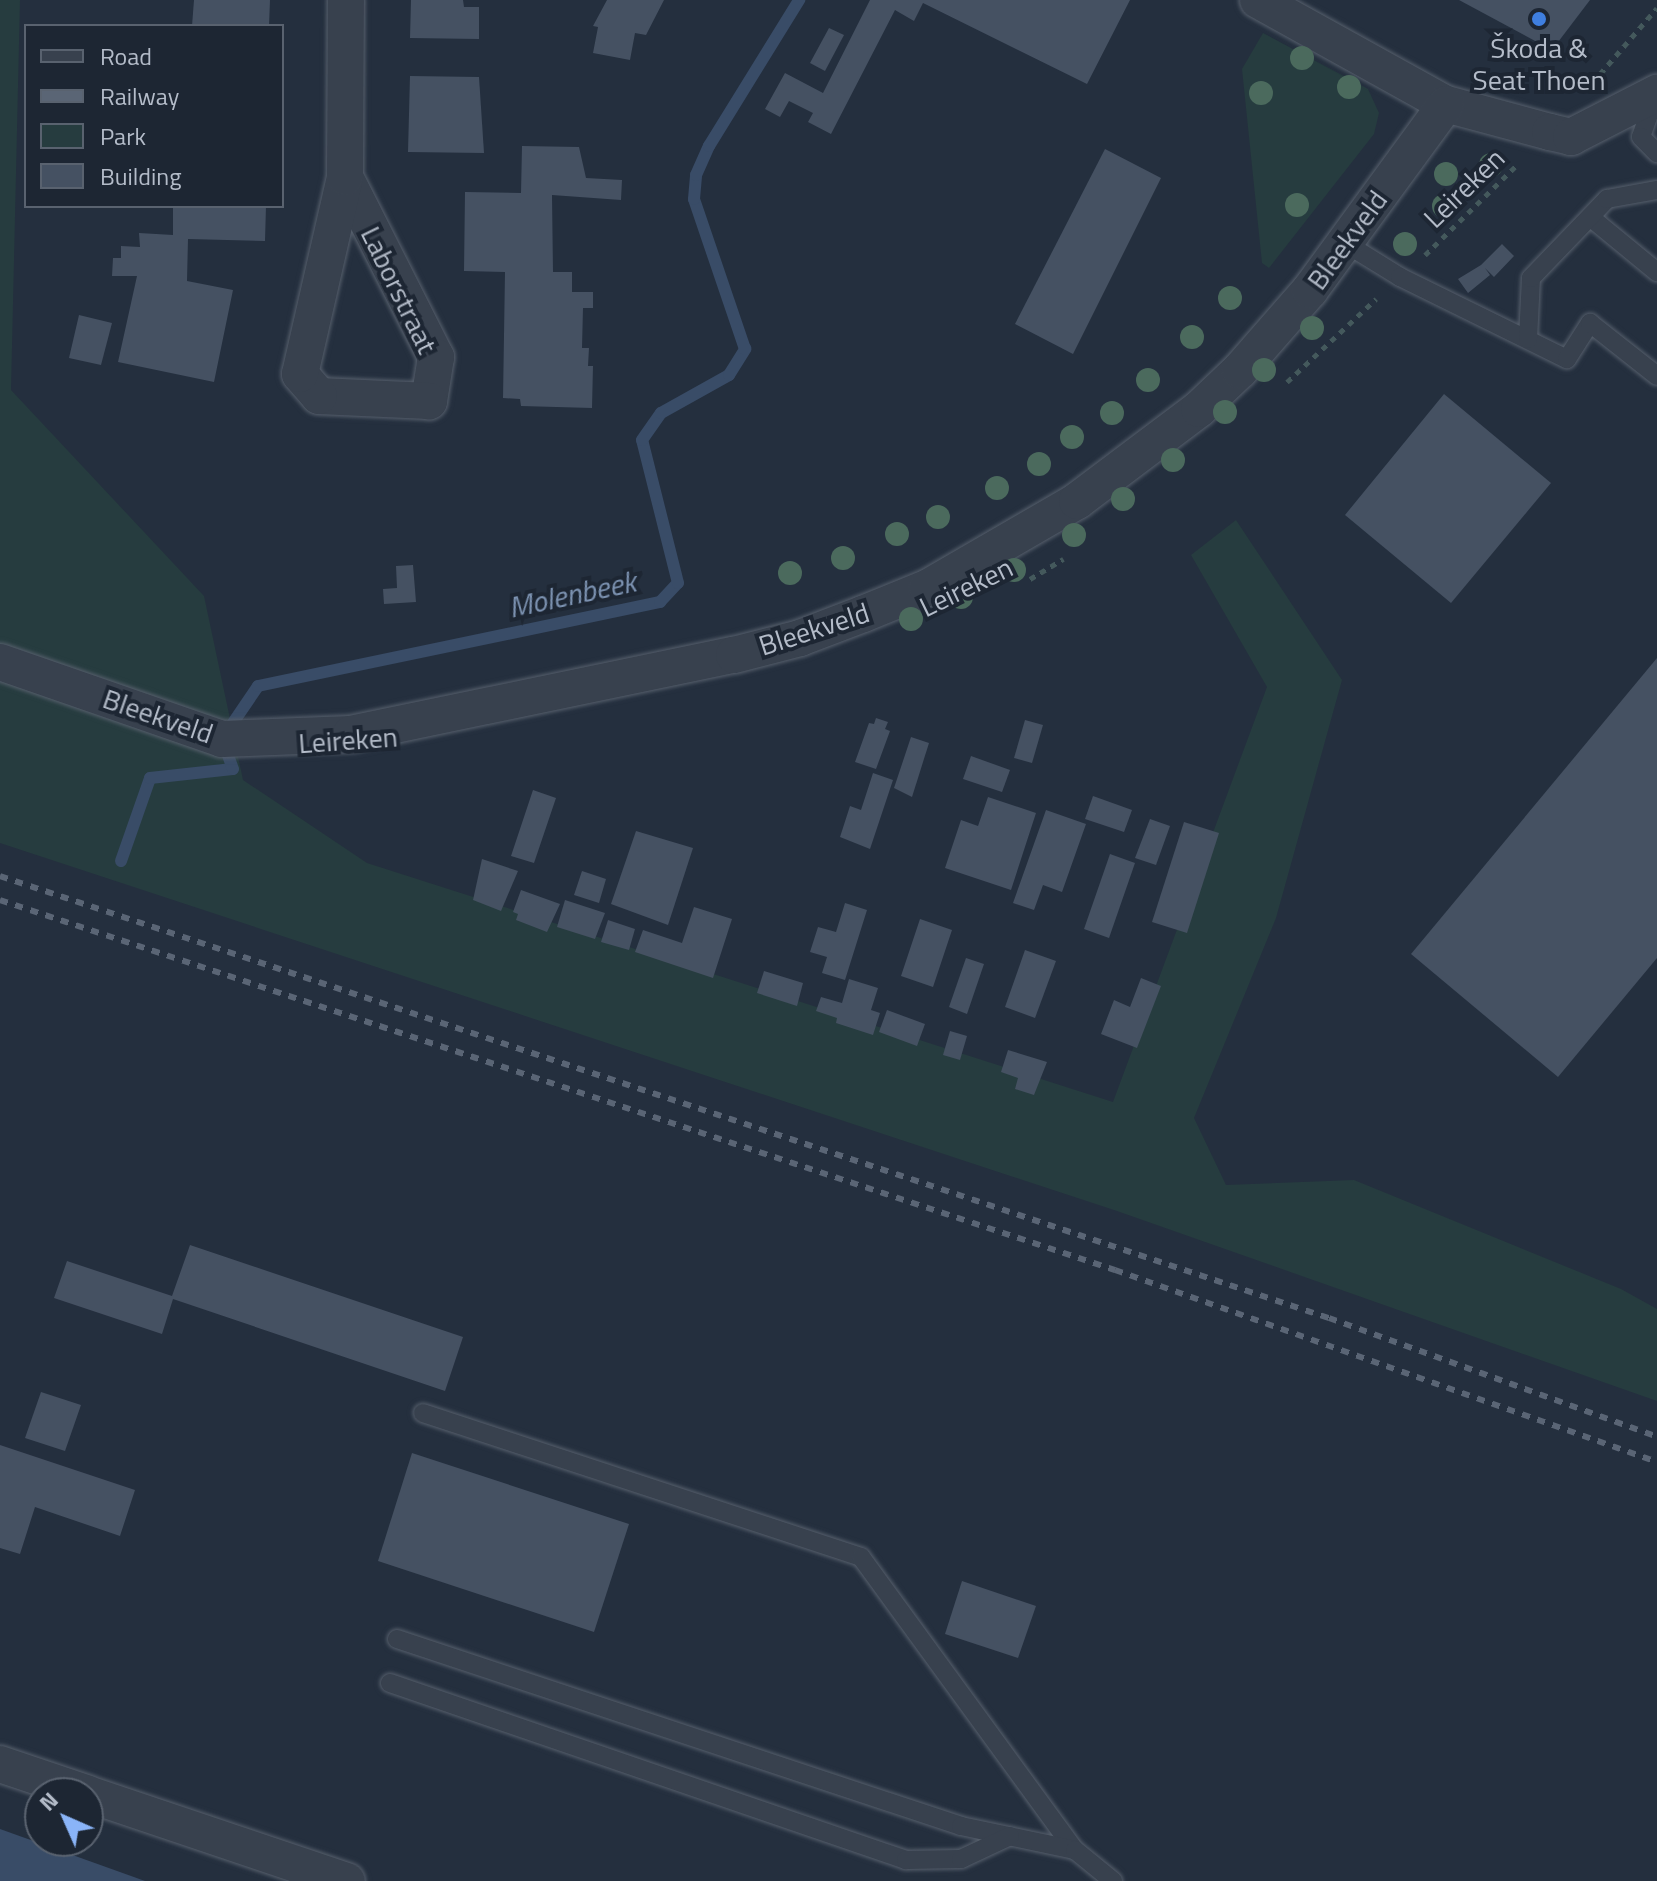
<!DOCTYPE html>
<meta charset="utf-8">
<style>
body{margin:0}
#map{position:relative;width:1657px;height:1881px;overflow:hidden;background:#242f3e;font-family:"Titillium Web",sans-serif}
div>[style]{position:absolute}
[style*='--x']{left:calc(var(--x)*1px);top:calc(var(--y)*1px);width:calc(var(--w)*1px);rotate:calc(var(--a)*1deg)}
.green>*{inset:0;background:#263c3f}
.water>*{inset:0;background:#394c67}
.stream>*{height:12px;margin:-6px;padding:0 6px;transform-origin:6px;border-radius:6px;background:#394c67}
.building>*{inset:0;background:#455162}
.path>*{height:5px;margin-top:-2.5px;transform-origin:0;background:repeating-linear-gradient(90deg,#44595c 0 6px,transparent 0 12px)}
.roads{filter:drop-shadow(0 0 2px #565f6c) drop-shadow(0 0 2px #565f6c)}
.service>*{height:18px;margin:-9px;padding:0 9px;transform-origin:9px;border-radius:9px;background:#38414e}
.minor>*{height:36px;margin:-18px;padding:0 18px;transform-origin:18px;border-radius:18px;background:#38414e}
.rail>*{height:6px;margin-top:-3px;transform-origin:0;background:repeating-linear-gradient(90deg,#5a6575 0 8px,transparent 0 16px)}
.trees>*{width:24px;height:24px;margin:-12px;border-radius:50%;background:#4b6a5d}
.dots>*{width:22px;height:22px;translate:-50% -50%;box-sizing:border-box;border:4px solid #1d2633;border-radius:50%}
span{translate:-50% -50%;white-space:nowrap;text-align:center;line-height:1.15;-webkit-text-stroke:8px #1d2633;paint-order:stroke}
.poi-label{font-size:28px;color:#b4bcc9}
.street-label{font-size:28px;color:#b4bcc9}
.water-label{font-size:30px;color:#7c92b1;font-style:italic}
.legend{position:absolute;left:24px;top:24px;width:260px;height:184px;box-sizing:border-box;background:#1d2633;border:2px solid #59626f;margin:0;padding:10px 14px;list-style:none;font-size:24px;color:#b4bcc9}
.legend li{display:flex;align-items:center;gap:16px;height:40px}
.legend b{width:40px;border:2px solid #59626f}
.north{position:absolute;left:24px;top:1777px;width:80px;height:80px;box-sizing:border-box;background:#1d2633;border:2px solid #59626f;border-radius:50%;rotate:315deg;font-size:22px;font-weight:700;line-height:32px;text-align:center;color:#b4bcc9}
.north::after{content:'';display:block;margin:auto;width:28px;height:36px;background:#8ab4f8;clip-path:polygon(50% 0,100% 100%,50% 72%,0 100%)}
</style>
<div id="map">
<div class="green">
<div style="clip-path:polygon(0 0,20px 0,11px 390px,204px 596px,243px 780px,367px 863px,1113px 1102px,1267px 687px,1191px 555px,1236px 520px,1342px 680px,1276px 918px,1194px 1118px,1226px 1185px,1354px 1180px,1621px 1289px,1657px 1309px,1657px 1401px,1117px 1211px,0 843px)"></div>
<div style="clip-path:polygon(1263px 33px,1368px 89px,1379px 113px,1374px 134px,1269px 268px,1262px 263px,1242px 69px)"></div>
</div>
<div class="water">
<div style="clip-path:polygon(0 1829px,145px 1881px,0 1881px)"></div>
</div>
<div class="stream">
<div style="--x:121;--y:861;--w:88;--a:-70.7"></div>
<div style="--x:150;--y:778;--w:83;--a:-6.2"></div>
<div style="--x:233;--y:769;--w:32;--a:-110"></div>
<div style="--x:222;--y:739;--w:64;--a:-55.8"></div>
<div style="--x:258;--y:686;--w:411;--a:-11.8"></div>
<div style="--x:660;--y:602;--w:26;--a:-47"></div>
<div style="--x:678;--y:583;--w:147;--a:-104.1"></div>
<div style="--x:642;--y:440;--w:33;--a:-55"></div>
<div style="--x:661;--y:413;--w:78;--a:-29.2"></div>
<div style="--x:729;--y:375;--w:31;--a:-58"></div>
<div style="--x:745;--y:349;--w:158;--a:-108.8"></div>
<div style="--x:694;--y:199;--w:24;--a:-85"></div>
<div style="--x:696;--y:175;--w:32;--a:-66"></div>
<div style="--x:709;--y:146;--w:172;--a:-58.3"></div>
</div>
<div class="building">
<div style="clip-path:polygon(194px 0,270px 0,269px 26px,192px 26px)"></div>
<div style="clip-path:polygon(411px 0,463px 0,464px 7px,479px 7px,479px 39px,410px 38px)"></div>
<div style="clip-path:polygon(607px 0,664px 0,646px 35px,635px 33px,630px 60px,593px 53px,598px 27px,593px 26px)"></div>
<div style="clip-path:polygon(870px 0,1130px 0,1087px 84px,923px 3px,914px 21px,895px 10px,831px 134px,808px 122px,813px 113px,789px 101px,780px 117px,765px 109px,785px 73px,823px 93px)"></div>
<div style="clip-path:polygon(1459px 0,1590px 0,1552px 50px)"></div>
<div style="clip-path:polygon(829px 28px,844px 35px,825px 71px,810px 63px)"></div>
<div style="clip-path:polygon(410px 76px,479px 77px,484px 153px,408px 152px)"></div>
<div style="clip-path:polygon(522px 146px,579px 147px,586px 178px,622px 180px,621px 200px,552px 195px,553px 272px,572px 272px,572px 292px,593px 292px,593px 308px,583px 308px,582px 348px,589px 348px,588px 366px,593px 366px,592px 408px,521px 406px,520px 399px,503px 398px,505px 272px,464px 271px,465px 192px,521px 193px)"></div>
<div style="clip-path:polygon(1105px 149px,1161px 178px,1073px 354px,1015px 324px)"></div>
<div style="clip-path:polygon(173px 206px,266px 206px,265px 241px,188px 239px,187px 281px,233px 290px,214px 382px,118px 362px,137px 276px,112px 276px,113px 258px,121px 258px,121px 246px,140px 247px,139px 233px,173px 235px)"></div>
<div style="clip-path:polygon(1502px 244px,1514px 256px,1494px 277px,1485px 268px,1490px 275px,1468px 293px,1458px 279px,1481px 265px)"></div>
<div style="clip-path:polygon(79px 315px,112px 323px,101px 365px,69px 358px)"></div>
<div style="clip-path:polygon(1444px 394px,1551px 483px,1451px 603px,1345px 515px)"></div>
<div style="clip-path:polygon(413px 565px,416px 602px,384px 604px,383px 589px,397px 588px,396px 566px)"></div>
<div style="clip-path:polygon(1657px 658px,1657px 958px,1558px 1077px,1411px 954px)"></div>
<div style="clip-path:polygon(876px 718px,888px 722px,885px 729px,890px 731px,876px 769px,855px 762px,869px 723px,874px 724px)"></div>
<div style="clip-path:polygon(1025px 720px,1043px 725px,1032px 763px,1014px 758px)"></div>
<div style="clip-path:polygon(911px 737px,929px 743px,912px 797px,894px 788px)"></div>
<div style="clip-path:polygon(971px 756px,1010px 770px,1002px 792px,963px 779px)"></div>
<div style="clip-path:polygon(873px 773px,893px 780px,870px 849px,840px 837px,850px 806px,861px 810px)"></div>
<div style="clip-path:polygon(533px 790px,556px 798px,534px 863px,511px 856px)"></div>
<div style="clip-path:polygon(1093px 796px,1132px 810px,1124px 832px,1085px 819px)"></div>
<div style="clip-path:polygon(988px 797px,1036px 813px,1011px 890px,945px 868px,961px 820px,978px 826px)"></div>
<div style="clip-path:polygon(1046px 810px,1086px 824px,1062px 892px,1043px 885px,1034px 910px,1013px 903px)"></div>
<div style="clip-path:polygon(1150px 819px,1170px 826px,1156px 865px,1135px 858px)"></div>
<div style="clip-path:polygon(1184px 822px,1219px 833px,1187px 933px,1152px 922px)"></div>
<div style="clip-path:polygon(636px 831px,693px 848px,668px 925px,611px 904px)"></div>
<div style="clip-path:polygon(1110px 854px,1135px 863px,1109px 938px,1084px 929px)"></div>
<div style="clip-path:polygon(482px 859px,518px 871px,501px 911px,473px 900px)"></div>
<div style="clip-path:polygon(582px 871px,606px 879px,599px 903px,574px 895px)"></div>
<div style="clip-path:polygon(521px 890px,560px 904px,547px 932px,516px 920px,518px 914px,513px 912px)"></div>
<div style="clip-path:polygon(565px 900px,605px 913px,595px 939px,557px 927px)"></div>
<div style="clip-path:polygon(845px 903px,867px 910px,845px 980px,822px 973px,827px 957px,810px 952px,818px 927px,836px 932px)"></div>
<div style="clip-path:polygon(694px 907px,732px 919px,713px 978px,635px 952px,643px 930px,682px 943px)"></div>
<div style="clip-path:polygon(920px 919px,952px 930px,933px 987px,901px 976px)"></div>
<div style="clip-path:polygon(608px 920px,635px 929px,629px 950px,601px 942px)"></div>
<div style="clip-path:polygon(1025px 950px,1056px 961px,1035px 1018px,1005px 1007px)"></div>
<div style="clip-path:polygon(966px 958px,984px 964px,967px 1014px,949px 1007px)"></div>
<div style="clip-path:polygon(764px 971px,803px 983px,797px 1006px,757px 993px)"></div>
<div style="clip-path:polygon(1141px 978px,1161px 986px,1137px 1048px,1101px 1034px,1114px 1000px,1130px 1007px)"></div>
<div style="clip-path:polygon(849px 979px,878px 988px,871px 1010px,880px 1013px,873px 1035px,836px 1023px,837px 1018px,816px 1011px,821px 997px,842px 1003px)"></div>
<div style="clip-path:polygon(887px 1010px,925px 1024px,917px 1046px,879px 1032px)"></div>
<div style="clip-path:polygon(950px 1031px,967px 1036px,960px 1060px,943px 1055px)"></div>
<div style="clip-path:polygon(1008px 1050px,1047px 1062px,1034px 1095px,1015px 1089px,1018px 1078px,1001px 1072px)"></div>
<div style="clip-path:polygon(190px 1245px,463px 1337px,445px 1391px,173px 1299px,162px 1334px,54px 1298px,67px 1261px,172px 1296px)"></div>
<div style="clip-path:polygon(41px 1392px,81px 1405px,65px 1451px,25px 1438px)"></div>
<div style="clip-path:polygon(0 1445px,135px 1490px,120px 1536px,35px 1507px,20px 1554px,0 1548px)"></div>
<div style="clip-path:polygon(412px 1453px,629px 1524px,594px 1632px,378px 1561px)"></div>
<div style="clip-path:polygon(962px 1581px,1036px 1606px,1018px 1658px,945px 1634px)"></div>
</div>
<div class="path">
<div style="--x:1600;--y:74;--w:87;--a:-49.2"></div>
<div style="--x:1425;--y:255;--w:130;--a:-44.4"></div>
<div style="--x:1287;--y:382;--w:122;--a:-43"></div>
<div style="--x:1030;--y:579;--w:39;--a:-31"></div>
</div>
<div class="roads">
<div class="service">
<div style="--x:1655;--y:97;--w:42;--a:109.3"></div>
<div style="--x:1641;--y:137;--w:23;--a:45"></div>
<div style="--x:1590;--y:217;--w:87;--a:39.4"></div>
<div style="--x:1345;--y:243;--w:65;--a:31.7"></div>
<div style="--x:1400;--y:277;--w:186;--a:26.2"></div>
<div style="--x:1567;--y:359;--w:43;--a:-57.4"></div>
<div style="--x:1590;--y:323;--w:85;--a:38.3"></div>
<div style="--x:1528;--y:339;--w:61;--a:-87.2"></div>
<div style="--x:1531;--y:278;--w:110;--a:-46.1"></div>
<div style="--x:1607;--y:199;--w:51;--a:-10.2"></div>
<div style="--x:423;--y:1413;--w:461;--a:18.2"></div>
<div style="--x:861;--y:1557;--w:363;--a:53.9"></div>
<div style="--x:397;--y:1639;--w:594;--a:18.34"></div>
<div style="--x:961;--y:1826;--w:116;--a:11.9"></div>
<div style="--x:1075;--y:1850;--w:49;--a:39.2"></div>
<div style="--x:390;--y:1683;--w:546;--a:18.93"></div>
<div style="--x:906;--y:1860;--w:55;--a:-1"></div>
<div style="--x:961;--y:1859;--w:54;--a:-25.1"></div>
</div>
<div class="minor">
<div style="--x:1258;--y:0;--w:215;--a:29"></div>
<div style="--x:1446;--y:104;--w:108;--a:15.1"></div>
<div style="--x:1550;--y:132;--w:22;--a:13"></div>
<div style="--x:1571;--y:137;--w:97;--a:-27.1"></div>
<div style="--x:345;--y:177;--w:202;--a:63.2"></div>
<div style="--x:436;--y:357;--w:45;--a:99"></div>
<div style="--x:429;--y:401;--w:110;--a:-177.4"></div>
<div style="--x:319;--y:396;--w:29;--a:-131"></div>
<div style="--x:300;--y:374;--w:202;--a:-77.1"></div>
<div style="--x:345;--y:177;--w:177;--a:-89.7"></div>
<div style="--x:0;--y:662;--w:235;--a:19.1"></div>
<div style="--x:222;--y:739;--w:129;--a:-2.2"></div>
<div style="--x:351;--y:734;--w:391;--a:-11.7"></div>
<div style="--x:734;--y:655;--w:68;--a:-14.4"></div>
<div style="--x:800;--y:638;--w:67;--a:-20.9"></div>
<div style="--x:863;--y:614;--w:69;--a:-22.1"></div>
<div style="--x:927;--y:588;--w:173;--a:-30.1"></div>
<div style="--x:1077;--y:501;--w:153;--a:-37"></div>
<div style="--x:1199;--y:409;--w:57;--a:-43.6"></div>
<div style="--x:1240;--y:370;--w:106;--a:-48.8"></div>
<div style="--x:1310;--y:290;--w:230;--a:-53.8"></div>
<div style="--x:0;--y:1764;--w:91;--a:18.6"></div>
<div style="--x:88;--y:1794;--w:273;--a:18.6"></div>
</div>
</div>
<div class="rail">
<div style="--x:0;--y:876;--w:1401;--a:18.4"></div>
<div style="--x:1329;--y:1318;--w:349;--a:19.9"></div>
<div style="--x:0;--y:900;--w:1175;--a:18.36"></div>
<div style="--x:1115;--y:1270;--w:575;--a:19.51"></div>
</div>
<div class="trees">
<div style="left:1302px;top:58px"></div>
<div style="left:1349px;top:87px"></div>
<div style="left:1261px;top:93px"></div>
<div style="left:1491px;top:165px"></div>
<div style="left:1446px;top:174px"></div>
<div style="left:1297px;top:205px"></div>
<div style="left:1444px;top:206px"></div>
<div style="left:1405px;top:244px"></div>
<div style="left:1230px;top:298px"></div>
<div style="left:1312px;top:328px"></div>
<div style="left:1192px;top:337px"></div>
<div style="left:1264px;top:370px"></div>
<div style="left:1148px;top:380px"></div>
<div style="left:1225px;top:412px"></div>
<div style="left:1112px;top:413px"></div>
<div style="left:1072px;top:437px"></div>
<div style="left:1173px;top:460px"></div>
<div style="left:1039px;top:464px"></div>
<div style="left:997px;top:488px"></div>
<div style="left:1123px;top:499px"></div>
<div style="left:938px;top:517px"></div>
<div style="left:897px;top:534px"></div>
<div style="left:1074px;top:535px"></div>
<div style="left:843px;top:558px"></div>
<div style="left:1014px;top:570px"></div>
<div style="left:790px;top:573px"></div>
<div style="left:961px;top:597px"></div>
<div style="left:911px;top:619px"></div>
</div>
<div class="dots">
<div style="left:1539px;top:19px;background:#3f7fe0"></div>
</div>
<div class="poi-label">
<span style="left:1539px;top:64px">Škoda &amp;<br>Seat Thoen</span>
</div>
<div class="street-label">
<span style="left:1464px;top:188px;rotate:-44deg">Leireken</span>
<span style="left:1347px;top:240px;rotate:-54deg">Bleekveld</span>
<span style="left:399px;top:290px;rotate:64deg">Laborstraat</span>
<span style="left:966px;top:587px;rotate:-26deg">Leireken</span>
<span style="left:814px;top:629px;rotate:-18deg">Bleekveld</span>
<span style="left:158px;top:716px;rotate:19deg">Bleekveld</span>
<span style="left:348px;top:740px;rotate:-4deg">Leireken</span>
</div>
<div class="water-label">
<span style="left:572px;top:594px;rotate:-12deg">Molenbeek</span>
</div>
<ul class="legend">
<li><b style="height:10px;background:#38414e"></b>Road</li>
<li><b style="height:10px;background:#5a6575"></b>Railway</li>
<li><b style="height:22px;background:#263c3f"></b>Park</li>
<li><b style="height:22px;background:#455162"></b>Building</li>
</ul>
<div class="north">N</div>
</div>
